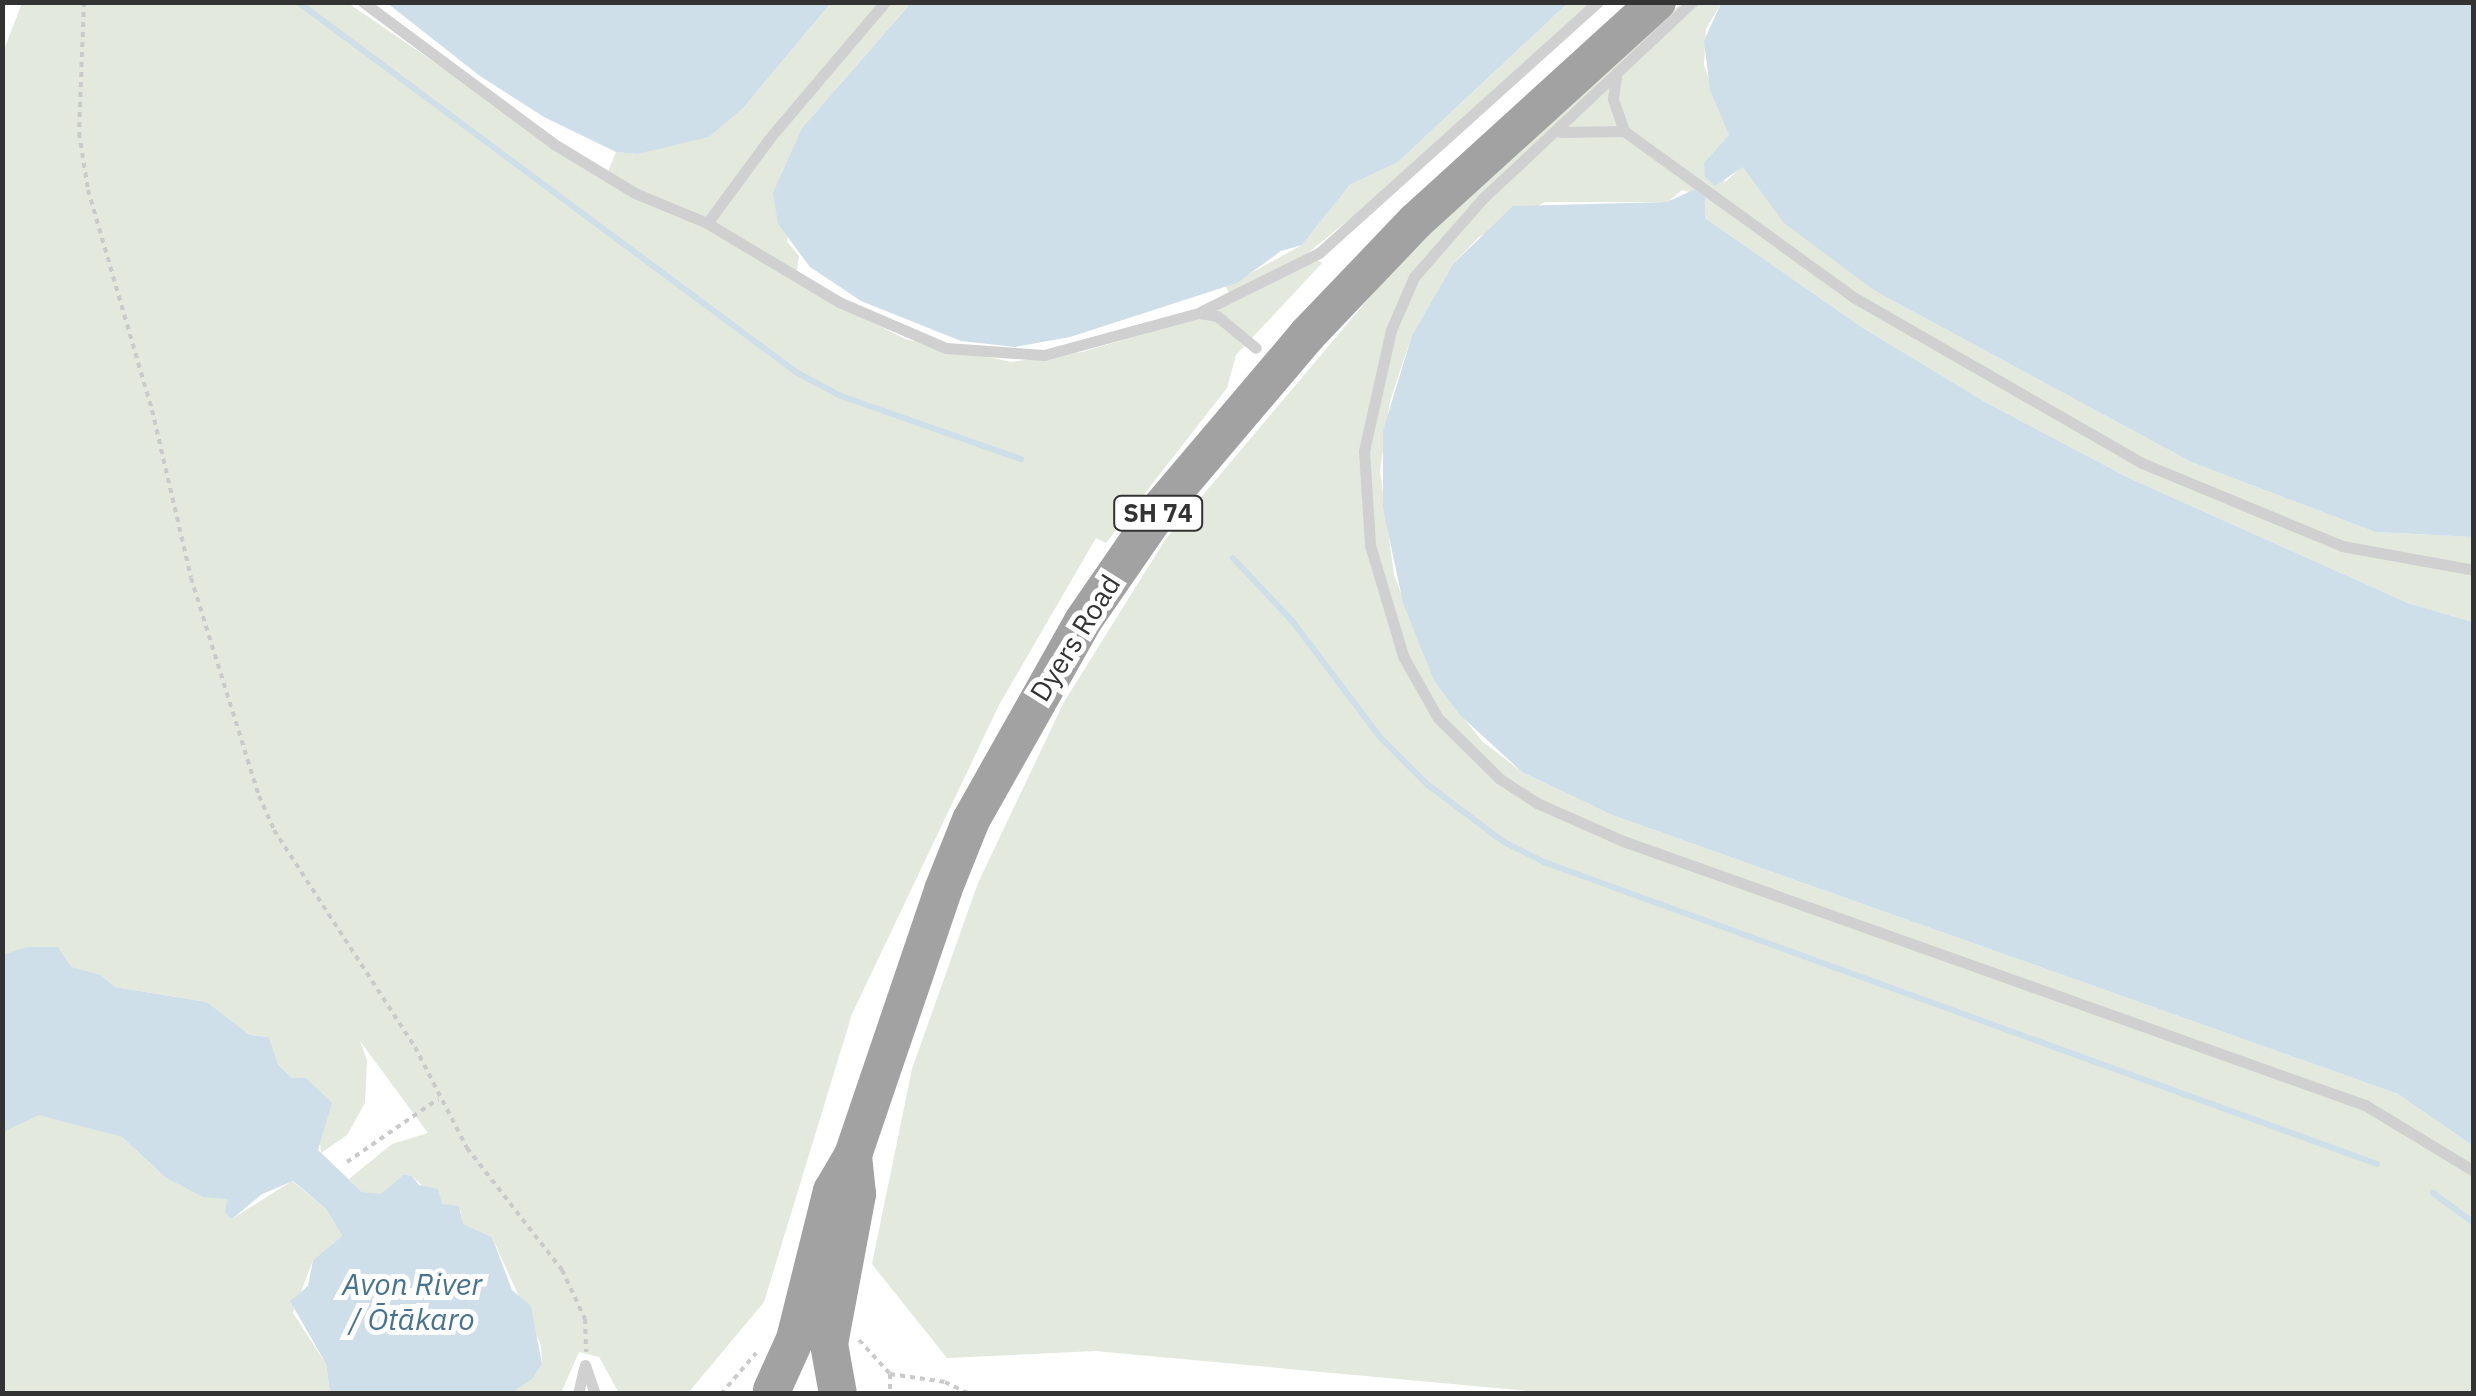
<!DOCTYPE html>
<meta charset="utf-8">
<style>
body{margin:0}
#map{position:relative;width:2476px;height:1396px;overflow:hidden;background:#fff;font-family:"IBM Plex Sans",sans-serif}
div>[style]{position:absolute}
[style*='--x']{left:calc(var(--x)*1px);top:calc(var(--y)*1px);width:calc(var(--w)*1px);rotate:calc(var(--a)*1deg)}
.green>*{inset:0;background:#e3e9dd}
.water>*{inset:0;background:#cedfe9}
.stream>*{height:6px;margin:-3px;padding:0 3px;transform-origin:3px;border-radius:3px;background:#cedfe9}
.path>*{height:4px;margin-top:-2px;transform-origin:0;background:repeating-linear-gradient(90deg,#cacaca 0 5px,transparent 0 10px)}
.service>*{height:11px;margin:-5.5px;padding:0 5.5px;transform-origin:5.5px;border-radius:5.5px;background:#d0d0d0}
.trunk>*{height:38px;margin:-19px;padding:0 19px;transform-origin:19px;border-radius:19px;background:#a2a2a2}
span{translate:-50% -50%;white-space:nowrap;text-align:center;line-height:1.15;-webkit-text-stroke:10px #fff;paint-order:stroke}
.shield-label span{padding:2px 8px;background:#fff;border:2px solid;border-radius:8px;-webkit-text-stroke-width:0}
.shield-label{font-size:25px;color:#333;font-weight:700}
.street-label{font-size:28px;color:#333}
.water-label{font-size:30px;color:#47738f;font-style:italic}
.frame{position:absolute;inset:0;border:5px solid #333;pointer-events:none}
</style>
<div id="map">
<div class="green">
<div style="clip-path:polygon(22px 3px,348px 3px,605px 179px,616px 152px,637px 154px,744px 107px,831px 3px,911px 3px,802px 128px,787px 242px,799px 256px,795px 282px,905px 339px,1011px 362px,1082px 352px,1188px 321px,1317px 260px,1322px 263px,1236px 355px,1227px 388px,1106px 543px,1096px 538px,999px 705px,852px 1014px,764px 1302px,688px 1393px,619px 1393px,599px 1357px,579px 1352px,561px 1393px,511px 1393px,542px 1364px,541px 1345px,492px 1237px,462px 1224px,461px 1211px,442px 1204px,412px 1176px,404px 1174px,381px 1195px,362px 1192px,349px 1179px,392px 1144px,428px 1133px,360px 1041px,367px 1060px,365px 1103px,347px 1135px,321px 1153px,315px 1093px,306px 1078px,292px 1078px,278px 1064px,269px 1037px,250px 1035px,207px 1002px,115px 987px,101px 975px,3px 955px,2px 55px)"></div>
<div style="clip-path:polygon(1568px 3px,1590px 3px,1361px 210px,1299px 260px,1230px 295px,1226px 287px,1302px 245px,1350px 185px,1398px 162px)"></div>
<div style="clip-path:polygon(1685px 3px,1721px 3px,1706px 29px,1704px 65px,1729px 135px,1724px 183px,1743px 166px,1875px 291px,2191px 462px,2375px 532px,2473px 537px,2473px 622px,2408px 603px,2129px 478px,1987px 403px,1863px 328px,1705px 218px,1705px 196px,1682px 190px,1668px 202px,1545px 202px,1479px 237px,1453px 264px,1412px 335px,1390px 401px,1380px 471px,1394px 575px,1434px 681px,1482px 741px,1522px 772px,1612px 815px,2398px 1094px,2473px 1146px,2473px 1393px,1560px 1394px,1095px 1351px,947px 1358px,872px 1264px,912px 1069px,978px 883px,1064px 702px,1165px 540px,1391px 272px,1488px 174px,1658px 17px)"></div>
<div style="clip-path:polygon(3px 997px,42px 1115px,122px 1137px,165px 1177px,227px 1199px,232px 1219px,292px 1181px,326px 1209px,342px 1236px,313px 1260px,293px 1313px,326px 1364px,330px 1393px,3px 1394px)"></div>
</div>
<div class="water">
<div style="clip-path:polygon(387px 3px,831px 3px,744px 107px,709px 137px,637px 154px,616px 152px,544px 117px,480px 76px)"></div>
<div style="clip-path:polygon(911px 3px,911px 2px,1568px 3px,1398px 162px,1350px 185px,1302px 245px,1281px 251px,1237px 283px,1070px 337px,1015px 347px,961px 341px,861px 301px,810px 267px,778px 224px,773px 193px,802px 128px)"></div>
<div style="clip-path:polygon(1721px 3px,2473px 3px,2473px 537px,2375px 532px,2191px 462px,1875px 291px,1784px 223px,1743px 167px,1715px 186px,1705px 177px,1704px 163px,1729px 135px,1710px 90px,1704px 41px)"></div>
<div style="clip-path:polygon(1695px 189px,1705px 196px,1705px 218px,1863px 328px,1987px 403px,2129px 478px,2408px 603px,2473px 622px,2473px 1146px,2398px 1094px,1612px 815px,1522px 772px,1461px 716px,1434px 681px,1403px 603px,1383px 508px,1383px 431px,1412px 335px,1453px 264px,1513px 206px,1667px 202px)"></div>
<div style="clip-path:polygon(27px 947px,58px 947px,71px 967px,101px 975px,115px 987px,207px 1002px,250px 1035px,269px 1037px,278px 1064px,292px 1078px,306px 1078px,332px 1103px,318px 1150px,362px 1192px,381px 1194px,404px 1174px,412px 1176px,419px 1185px,438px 1189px,442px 1204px,459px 1206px,463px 1224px,492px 1237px,512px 1290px,531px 1306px,542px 1364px,532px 1379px,511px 1393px,330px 1393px,326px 1364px,290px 1301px,308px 1286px,313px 1260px,342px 1236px,326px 1209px,293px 1181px,262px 1194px,232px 1219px,225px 1213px,227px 1199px,203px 1197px,165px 1177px,122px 1137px,39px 1115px,3px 1132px,3px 955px)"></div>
</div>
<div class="stream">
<div style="--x:298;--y:2;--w:620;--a:36.61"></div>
<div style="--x:796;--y:372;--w:51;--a:28.1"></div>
<div style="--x:841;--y:396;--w:191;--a:19.3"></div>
<div style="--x:1233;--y:558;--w:88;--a:46.8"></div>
<div style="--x:1293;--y:622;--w:144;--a:52.9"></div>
<div style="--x:1380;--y:737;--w:68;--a:45"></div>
<div style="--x:1428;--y:785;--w:95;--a:36.9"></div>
<div style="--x:1504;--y:842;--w:45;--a:26.6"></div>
<div style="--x:1544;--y:862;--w:886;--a:19.93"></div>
<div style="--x:2433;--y:1193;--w:51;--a:36.2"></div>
</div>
<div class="path">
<div style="--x:84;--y:2;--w:131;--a:92.2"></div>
<div style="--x:79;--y:133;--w:58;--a:81"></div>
<div style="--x:88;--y:190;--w:229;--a:73.8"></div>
<div style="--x:152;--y:410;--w:172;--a:76.9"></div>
<div style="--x:191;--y:578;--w:228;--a:72.7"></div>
<div style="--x:259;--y:796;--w:37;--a:66"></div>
<div style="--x:274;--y:830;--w:259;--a:57"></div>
<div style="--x:415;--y:1047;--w:114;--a:62.8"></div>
<div style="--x:467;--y:1148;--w:155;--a:52.1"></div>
<div style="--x:562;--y:1270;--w:54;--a:64.9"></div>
<div style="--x:585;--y:1319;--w:33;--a:88"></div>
<div style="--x:347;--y:1162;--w:111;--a:-34.7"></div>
<div style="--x:859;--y:1340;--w:46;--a:47.6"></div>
<div style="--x:890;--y:1374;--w:56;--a:8.3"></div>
<div style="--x:945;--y:1382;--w:28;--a:26"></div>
<div style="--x:890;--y:1374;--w:20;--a:90"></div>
<div style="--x:721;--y:1394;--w:54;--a:-49.5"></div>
</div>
<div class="service">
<div style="--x:363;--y:2;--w:238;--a:36.6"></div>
<div style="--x:554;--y:144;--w:95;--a:31.2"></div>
<div style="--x:635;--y:193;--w:78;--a:22.6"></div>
<div style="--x:885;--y:2;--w:180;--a:130.3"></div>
<div style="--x:769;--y:139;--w:104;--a:126.4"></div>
<div style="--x:707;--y:223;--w:154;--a:30.9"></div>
<div style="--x:839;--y:302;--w:116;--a:23.3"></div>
<div style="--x:946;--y:348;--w:98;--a:4.1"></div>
<div style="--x:1044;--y:355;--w:161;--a:-15.2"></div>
<div style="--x:1199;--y:313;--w:18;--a:9"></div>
<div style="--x:1217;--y:316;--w:50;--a:39.4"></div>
<div style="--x:1692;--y:2;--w:285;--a:136.8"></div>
<div style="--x:1484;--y:197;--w:106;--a:131.2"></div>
<div style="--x:1414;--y:277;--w:58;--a:113.5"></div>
<div style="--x:1391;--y:330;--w:124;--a:102.6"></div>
<div style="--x:1364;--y:451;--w:94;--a:86.3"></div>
<div style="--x:1370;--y:545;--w:116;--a:73.4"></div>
<div style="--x:1403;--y:656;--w:71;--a:60.6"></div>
<div style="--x:1438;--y:718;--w:87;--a:44.5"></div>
<div style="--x:1500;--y:779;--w:44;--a:33"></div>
<div style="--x:1537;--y:803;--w:94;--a:23.8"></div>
<div style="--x:1623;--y:841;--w:788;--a:19.59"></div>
<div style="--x:2365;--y:1105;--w:127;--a:31.2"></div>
<div style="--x:1616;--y:77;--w:22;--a:98"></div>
<div style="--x:1613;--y:99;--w:34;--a:71"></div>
<div style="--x:1561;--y:132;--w:63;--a:-0.9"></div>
<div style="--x:1624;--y:131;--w:285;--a:35.9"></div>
<div style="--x:1855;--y:298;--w:331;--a:29.9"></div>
<div style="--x:2142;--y:463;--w:217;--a:22.5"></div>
<div style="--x:2342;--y:546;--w:134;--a:10.3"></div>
<div style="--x:1202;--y:311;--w:131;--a:-26.4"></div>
<div style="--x:1319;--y:253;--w:375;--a:-42"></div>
<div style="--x:585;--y:1365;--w:31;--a:71"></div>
<div style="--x:578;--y:1394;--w:27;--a:-77"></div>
</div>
<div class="trunk">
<div style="--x:772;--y:1390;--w:56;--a:-65.7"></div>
<div style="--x:795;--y:1339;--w:153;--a:-76"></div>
<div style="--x:832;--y:1191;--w:42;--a:-59.7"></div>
<div style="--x:853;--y:1155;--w:280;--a:-71.2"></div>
<div style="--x:943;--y:890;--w:75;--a:-68.2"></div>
<div style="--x:971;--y:820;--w:228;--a:-60.6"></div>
<div style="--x:1083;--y:621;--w:141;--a:-55.4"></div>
<div style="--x:1163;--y:505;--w:224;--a:-49.7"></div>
<div style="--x:1308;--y:334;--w:156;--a:-46.3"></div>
<div style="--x:1416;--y:221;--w:326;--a:-42.3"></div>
<div style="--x:838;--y:1394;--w:51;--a:-100.2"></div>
<div style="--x:829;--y:1344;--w:153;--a:-79.4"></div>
<div style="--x:857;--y:1194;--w:39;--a:-96"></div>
</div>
<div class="shield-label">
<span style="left:1158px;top:513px">SH 74</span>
</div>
<div class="street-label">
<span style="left:1075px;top:638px;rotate:-58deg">Dyers Road</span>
</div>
<div class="water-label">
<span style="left:412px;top:1301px">Avon River<br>/ Ōtākaro</span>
</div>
<div class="frame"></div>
</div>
